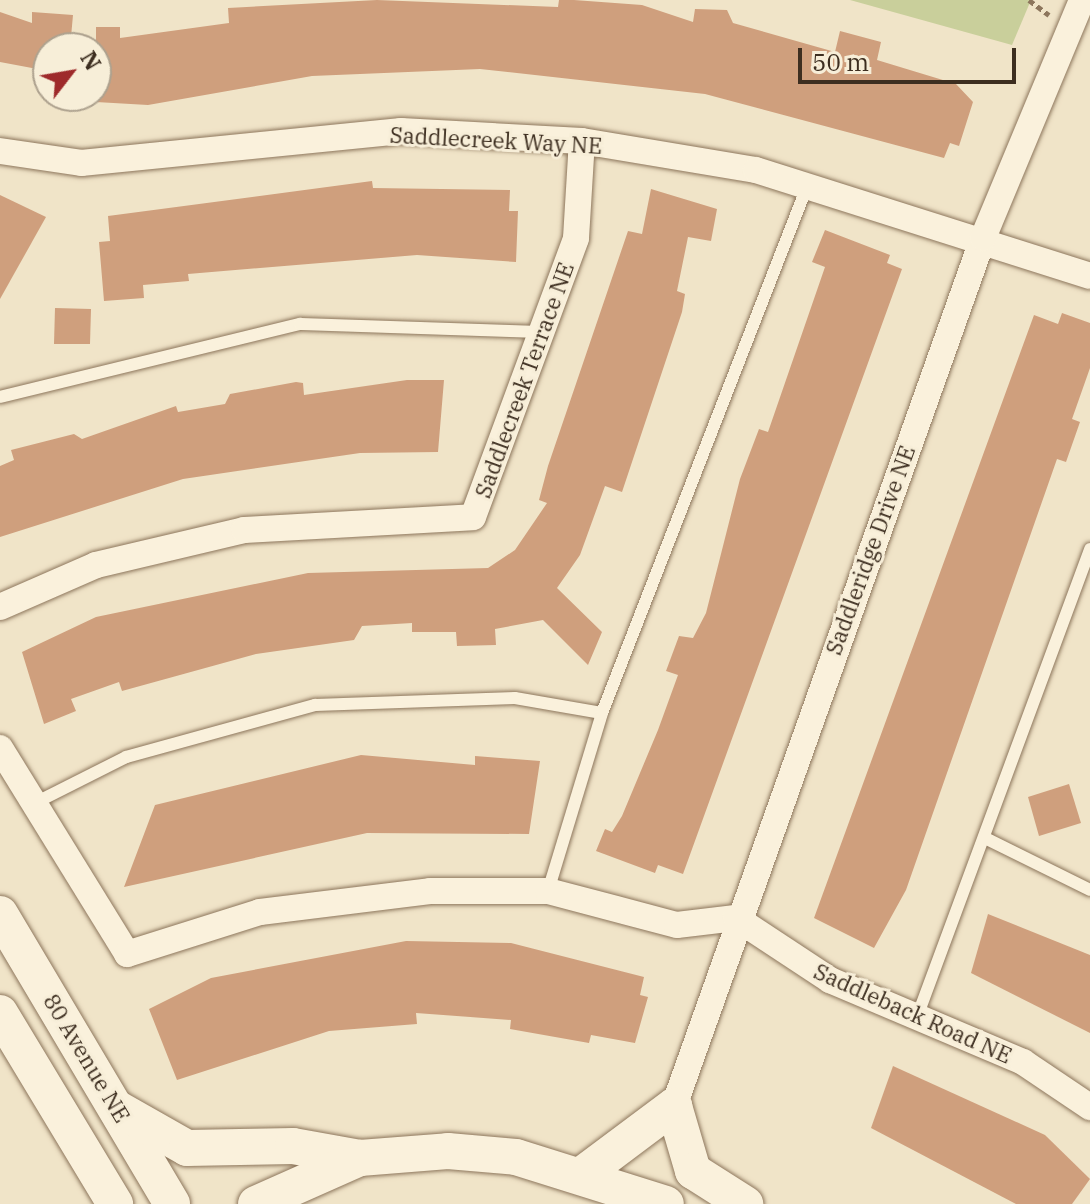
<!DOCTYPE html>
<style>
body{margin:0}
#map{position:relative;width:1090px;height:1204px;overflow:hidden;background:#f0e4c8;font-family:"IBM Plex Serif",serif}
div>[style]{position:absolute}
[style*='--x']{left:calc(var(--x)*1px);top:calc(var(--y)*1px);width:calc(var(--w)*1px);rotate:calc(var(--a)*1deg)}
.green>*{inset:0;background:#c9cf9b}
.building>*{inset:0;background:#cf9f7d}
.path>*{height:5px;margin-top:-2.5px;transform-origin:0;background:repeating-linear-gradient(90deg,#8d765c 0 6px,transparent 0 10px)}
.roads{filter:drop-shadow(0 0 2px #8d765c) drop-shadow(0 0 2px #8d765c)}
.lane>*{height:12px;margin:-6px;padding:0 6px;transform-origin:6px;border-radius:6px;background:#faf1dc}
.street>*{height:26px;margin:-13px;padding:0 13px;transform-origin:13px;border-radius:13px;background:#faf1dc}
.secondary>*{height:36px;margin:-18px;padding:0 18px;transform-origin:18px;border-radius:18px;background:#faf1dc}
span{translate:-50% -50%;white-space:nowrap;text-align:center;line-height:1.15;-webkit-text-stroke:6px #f7eed8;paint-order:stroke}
.street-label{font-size:22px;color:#3d2e20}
.north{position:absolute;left:32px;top:32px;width:80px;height:80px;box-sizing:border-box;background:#f7eed8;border:2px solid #ada18e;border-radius:50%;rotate:59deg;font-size:22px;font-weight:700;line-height:32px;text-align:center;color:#3d2e20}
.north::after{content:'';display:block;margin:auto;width:28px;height:36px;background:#9e2a2b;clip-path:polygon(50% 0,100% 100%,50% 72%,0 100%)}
.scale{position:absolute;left:798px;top:48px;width:218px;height:36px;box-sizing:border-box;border:4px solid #3d2e20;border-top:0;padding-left:10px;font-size:24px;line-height:28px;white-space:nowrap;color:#3d2e20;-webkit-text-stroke:6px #f7eed8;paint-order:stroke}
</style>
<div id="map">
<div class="green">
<div style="clip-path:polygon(850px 0,1031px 0,1012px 45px)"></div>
</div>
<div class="building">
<div style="clip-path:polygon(377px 0,558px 7px,559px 0,574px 0,642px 5px,693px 22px,695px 9px,727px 10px,733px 23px,835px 52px,840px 31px,881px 42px,877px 60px,956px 84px,973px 102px,959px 146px,950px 143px,944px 158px,705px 94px,480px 69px,312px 76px,148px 105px,96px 102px,96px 27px,120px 27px,120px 38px,229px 23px,228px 8px)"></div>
<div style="clip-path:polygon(0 12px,32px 23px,32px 12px,73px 15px,71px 37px,92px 48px,48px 48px,48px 71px,0 62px)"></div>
<div style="clip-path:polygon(372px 181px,373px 188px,510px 190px,509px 211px,518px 211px,516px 262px,417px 255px,188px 274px,189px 281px,143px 285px,144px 298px,104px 301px,99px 242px,110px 241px,108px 216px)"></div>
<div style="clip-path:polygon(651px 189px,717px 209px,711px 241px,688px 237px,677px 291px,685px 294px,682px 312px,622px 492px,605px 486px,580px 555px,557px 588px,602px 632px,588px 665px,543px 620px,495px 629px,496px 645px,457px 646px,456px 632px,412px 632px,412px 623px,362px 626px,354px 640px,256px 654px,122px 691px,119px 682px,71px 699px,76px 711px,44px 724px,22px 652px,96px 617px,308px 573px,488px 568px,515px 550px,547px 503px,539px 500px,548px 466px,628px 231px,642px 234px)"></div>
<div style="clip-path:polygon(0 195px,46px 217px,0 299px)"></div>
<div style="clip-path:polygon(825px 230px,890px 255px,887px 263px,902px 269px,683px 874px,658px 865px,655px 873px,596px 851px,605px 829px,612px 832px,622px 816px,658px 730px,678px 675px,666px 671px,679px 636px,693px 638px,706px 613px,740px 479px,759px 429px,768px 432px,825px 267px,812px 262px)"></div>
<div style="clip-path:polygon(55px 308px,91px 309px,90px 344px,54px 344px)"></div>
<div style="clip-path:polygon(1062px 313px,1090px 323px,1090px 368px,1072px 419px,1080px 422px,1066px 462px,1057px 459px,906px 890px,874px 948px,814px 918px,1034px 315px,1058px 324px)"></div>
<div style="clip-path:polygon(407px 380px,444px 380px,438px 452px,360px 453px,183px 479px,0 537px,0 466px,14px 460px,11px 450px,74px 434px,82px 439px,176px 406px,178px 412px,225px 404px,230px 394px,296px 382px,303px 383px,304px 395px)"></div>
<div style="clip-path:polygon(361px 755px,475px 765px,475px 756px,540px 761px,529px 834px,367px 833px,124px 887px,155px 805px)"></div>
<div style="clip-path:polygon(1069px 784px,1081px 823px,1039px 836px,1028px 797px)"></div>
<div style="clip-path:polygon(988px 914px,1090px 955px,1090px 1033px,971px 973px)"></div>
<div style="clip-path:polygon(406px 941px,511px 943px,644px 977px,640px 995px,648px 997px,635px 1043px,591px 1035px,589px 1043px,510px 1029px,511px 1020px,416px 1013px,417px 1024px,329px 1031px,177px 1080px,149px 1009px,211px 978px)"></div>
<div style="clip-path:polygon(893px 1066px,1045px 1135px,1090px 1179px,1072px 1204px,1016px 1204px,871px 1128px)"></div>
</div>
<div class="path">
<div style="--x:1029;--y:0;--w:25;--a:37"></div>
</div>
<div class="roads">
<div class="lane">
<div style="--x:0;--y:397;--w:309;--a:-13.7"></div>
<div style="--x:300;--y:324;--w:241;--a:1.9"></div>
<div style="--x:35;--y:803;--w:102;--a:-26.8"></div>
<div style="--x:126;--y:757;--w:196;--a:-15.4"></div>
<div style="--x:315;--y:705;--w:200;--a:-2"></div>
<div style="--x:515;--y:698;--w:88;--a:9.8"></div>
<div style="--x:985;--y:838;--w:117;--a:26.3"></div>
<div style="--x:548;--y:891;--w:186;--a:-73.1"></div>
<div style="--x:602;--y:713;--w:568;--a:-68.72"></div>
<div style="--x:917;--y:1017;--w:499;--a:-69.7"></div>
</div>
<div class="street">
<div style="--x:0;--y:151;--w:82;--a:8.4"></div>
<div style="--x:81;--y:163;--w:322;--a:-5.7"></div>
<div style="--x:401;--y:131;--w:181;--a:3.2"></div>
<div style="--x:582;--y:141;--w:176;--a:9.5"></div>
<div style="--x:756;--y:170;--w:350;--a:17.6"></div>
<div style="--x:0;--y:607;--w:105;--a:-23.6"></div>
<div style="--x:96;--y:565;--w:152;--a:-13.3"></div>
<div style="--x:244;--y:530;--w:229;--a:-3.2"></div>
<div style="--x:473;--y:517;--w:297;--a:-69.7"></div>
<div style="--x:576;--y:238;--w:97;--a:-86.5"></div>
<div style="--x:0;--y:748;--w:242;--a:58.3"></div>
<div style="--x:127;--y:954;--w:139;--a:-17.5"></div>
<div style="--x:260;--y:912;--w:171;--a:-7"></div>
<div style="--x:430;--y:891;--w:118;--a:0"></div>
<div style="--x:548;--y:891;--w:133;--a:14.8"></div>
<div style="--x:677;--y:925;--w:59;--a:-6.8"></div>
<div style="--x:736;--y:918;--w:113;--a:33.4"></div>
<div style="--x:830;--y:980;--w:210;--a:23"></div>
<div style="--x:1023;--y:1062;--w:81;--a:33.9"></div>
<div style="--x:674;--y:1106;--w:921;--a:-70.4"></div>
<div style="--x:983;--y:238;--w:258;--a:-67.4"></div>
</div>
<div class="secondary">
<div style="--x:0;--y:914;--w:337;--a:59.3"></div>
<div style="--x:0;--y:1013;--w:223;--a:58.9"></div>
<div style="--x:118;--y:1109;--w:79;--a:29.5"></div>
<div style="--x:187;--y:1148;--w:106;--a:-1.1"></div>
<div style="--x:293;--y:1146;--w:68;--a:10.2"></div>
<div style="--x:583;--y:1174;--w:114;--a:-36.8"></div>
<div style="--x:674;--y:1106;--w:68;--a:73.7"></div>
<div style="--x:693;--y:1171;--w:62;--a:32.4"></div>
<div style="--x:256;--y:1204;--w:114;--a:-23.9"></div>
<div style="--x:360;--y:1158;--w:88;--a:-4.5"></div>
<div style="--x:448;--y:1151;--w:68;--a:5"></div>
<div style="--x:516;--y:1157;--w:157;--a:17.4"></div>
</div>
</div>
<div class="street-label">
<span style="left:496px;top:140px;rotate:3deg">Saddlecreek Way NE</span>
<span style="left:524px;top:380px;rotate:-70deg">Saddlecreek Terrace NE</span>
<span style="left:870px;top:550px;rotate:-70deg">Saddleridge Drive NE</span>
<span style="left:913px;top:1013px;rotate:24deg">Saddleback Road NE</span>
<span style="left:87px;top:1058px;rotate:59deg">80 Avenue NE</span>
</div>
<div class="north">N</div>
<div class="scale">50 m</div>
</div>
